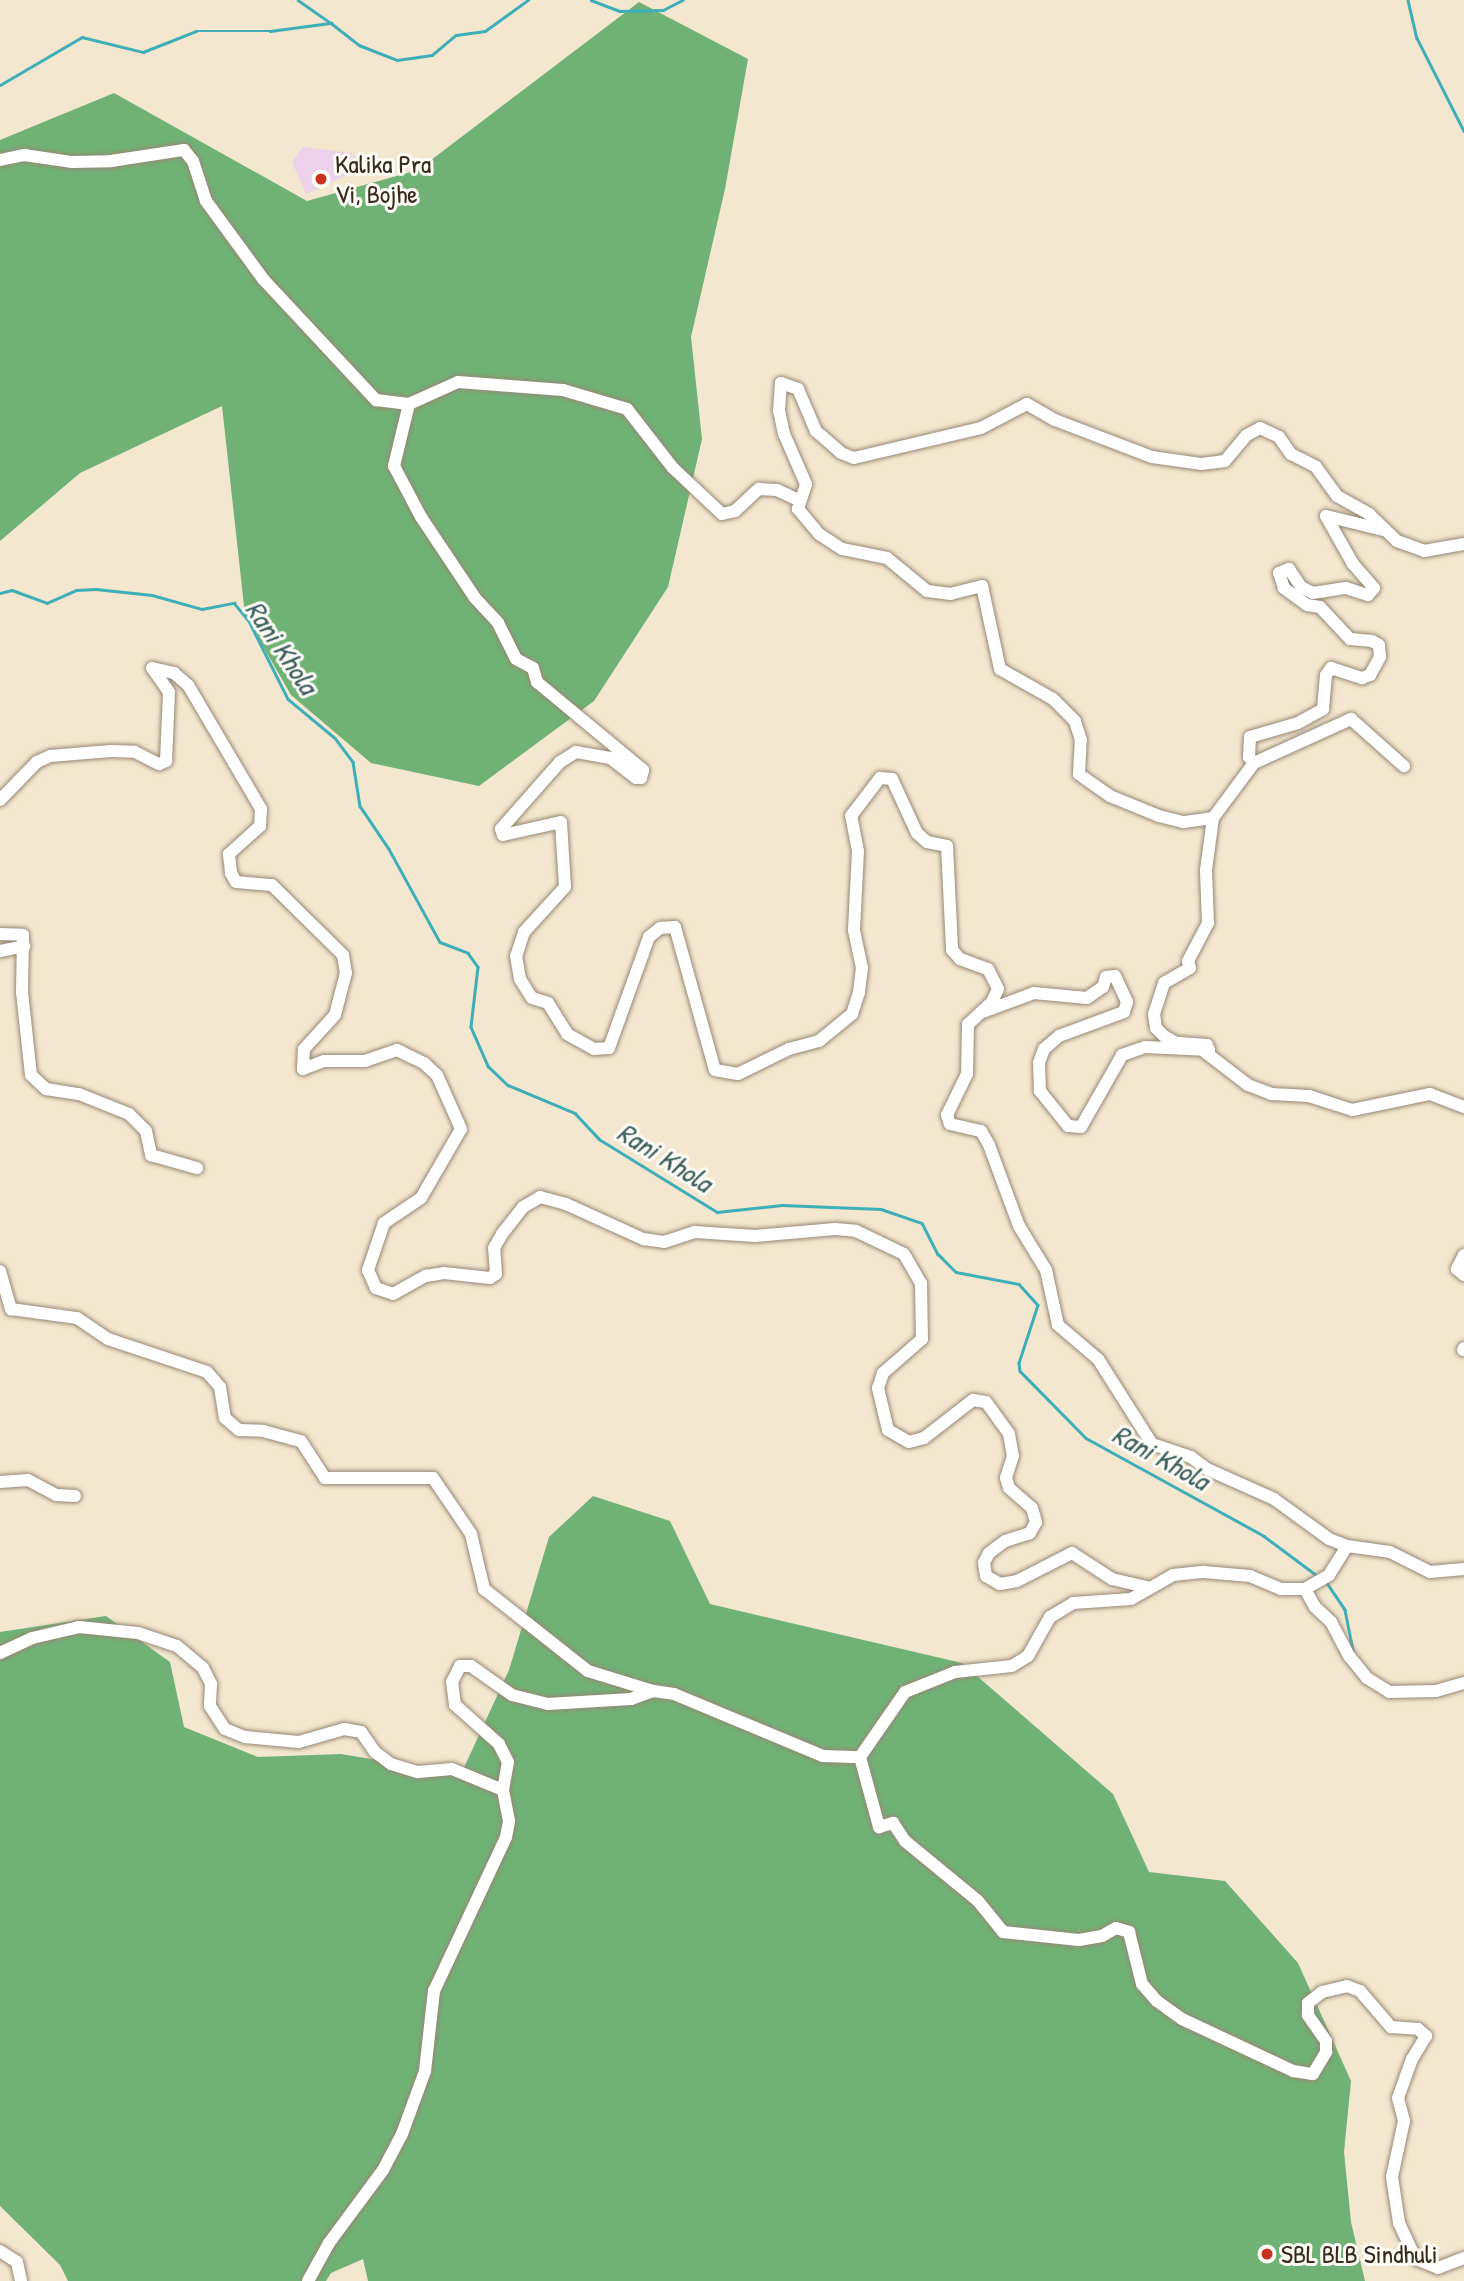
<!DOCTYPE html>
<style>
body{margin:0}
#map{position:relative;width:1464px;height:2281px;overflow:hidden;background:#f3e7cf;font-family:"Patrick Hand",sans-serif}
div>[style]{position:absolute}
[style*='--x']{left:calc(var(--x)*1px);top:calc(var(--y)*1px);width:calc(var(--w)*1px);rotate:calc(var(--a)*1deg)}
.built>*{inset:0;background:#ecd1ea}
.forest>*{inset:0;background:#70b276}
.stream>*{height:2.5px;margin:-1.25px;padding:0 1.25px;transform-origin:1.25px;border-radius:1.25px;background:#3eaeb8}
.roads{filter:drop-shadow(0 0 2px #978876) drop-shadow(0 0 2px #978876)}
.minor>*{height:12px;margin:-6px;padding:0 6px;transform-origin:6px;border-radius:6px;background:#fff}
.dots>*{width:19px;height:19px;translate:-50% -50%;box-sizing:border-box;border:4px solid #fdfcf7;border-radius:50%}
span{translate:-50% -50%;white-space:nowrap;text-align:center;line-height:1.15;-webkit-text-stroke:6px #fdfcf7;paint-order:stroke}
.poi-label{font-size:26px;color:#3b2a1e}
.left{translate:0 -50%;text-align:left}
.water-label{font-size:28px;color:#3c5f5c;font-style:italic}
</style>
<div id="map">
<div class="built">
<div style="clip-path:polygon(303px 147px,351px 153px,366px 166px,306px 194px,292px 162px)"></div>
</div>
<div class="forest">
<div style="clip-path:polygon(639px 2px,748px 59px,725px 189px,691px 337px,702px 439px,668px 587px,594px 701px,479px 786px,371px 763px,291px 695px,245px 615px,222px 406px,80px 473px,0 541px,0 140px,114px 93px,307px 201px,418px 170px)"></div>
<div style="clip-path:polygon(593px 1496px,670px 1521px,710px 1604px,962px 1663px,1113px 1794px,1149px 1872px,1225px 1881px,1298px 1963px,1351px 2081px,1344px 2152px,1351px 2222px,1365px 2281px,368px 2281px,363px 2259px,331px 2273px,326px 2281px,68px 2281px,60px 2265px,0 2206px,0 1632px,106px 1616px,170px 1662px,184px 1727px,258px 1757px,341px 1754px,461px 1774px,509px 1670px,549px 1537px)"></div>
</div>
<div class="stream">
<div style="--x:298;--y:0;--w:39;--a:35"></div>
<div style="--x:591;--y:0;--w:31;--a:21"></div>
<div style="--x:620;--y:11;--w:43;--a:-1.3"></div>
<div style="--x:663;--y:10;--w:22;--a:-27"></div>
<div style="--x:1408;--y:0;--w:39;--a:77"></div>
<div style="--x:1417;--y:38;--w:104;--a:63.2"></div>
<div style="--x:0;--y:85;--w:95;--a:-30.3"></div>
<div style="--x:82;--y:37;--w:63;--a:13.8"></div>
<div style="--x:143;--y:52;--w:57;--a:-21.6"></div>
<div style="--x:196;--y:31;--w:74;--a:0"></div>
<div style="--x:270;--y:31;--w:62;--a:-7.5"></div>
<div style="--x:331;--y:23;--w:36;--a:38"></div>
<div style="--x:359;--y:45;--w:41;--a:21.5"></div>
<div style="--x:397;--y:60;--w:35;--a:-8"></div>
<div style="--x:432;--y:55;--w:31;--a:-40"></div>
<div style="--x:456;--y:35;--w:29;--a:-8"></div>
<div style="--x:485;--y:31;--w:53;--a:-35.8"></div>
<div style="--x:0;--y:593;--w:12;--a:-14"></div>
<div style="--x:12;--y:590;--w:37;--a:20"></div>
<div style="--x:47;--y:603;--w:32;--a:-24"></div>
<div style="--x:76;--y:590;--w:20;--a:-3"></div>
<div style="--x:96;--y:589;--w:56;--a:6.1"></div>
<div style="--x:152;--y:595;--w:52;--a:15.6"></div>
<div style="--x:202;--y:609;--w:33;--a:-11"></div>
<div style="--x:234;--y:603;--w:23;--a:50"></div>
<div style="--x:249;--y:621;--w:87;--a:63.4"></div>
<div style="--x:288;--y:699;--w:61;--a:39.7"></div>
<div style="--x:335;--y:738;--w:30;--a:53"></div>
<div style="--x:353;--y:762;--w:45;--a:81"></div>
<div style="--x:360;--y:806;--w:52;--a:56"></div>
<div style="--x:389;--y:849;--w:106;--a:61.3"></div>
<div style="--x:440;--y:942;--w:30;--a:21"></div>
<div style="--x:468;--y:953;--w:17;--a:54"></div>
<div style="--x:478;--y:967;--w:60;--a:96.7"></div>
<div style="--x:471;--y:1027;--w:43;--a:66.4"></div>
<div style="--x:488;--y:1066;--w:28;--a:44"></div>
<div style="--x:508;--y:1085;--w:73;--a:22.7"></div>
<div style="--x:575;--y:1113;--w:35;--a:47"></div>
<div style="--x:599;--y:1139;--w:139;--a:31.7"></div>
<div style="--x:717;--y:1212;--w:65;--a:-6.1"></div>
<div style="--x:782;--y:1205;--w:99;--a:2.3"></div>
<div style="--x:881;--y:1209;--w:43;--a:18.9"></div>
<div style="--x:922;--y:1223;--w:35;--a:63"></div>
<div style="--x:938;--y:1254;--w:25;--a:45"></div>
<div style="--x:956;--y:1272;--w:64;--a:10.8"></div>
<div style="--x:1019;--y:1284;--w:28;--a:48"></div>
<div style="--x:1038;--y:1305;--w:61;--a:108.1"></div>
<div style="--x:1019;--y:1363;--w:8;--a:83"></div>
<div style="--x:1020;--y:1371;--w:94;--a:45.4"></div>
<div style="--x:1086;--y:1438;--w:203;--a:28.8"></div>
<div style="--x:1264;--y:1536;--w:69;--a:36.7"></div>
<div style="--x:1325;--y:1580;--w:36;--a:56"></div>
<div style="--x:1345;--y:1610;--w:41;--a:78.7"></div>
</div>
<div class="roads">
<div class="minor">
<div style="--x:0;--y:160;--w:25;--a:-12"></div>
<div style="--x:24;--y:155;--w:49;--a:8.3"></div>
<div style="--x:72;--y:162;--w:39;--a:-1"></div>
<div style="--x:111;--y:161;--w:74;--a:-8.6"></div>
<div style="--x:184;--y:150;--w:14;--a:51"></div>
<div style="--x:193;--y:161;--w:42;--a:72"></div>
<div style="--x:206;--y:201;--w:97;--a:53.8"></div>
<div style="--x:263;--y:279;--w:166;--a:47"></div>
<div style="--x:376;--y:400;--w:33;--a:7"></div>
<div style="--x:409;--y:404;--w:54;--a:-24.2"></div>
<div style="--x:458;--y:382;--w:105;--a:4.4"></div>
<div style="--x:563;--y:390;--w:67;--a:16.5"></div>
<div style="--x:627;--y:409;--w:75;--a:52.1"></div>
<div style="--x:673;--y:468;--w:67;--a:43.2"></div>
<div style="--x:722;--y:514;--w:13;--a:-13"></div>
<div style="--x:735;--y:511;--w:33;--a:-43"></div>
<div style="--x:759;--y:489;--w:18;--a:3"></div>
<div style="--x:777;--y:490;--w:23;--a:25"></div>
<div style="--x:409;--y:404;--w:64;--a:103.6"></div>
<div style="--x:394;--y:466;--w:58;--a:62.1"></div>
<div style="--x:421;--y:517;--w:97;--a:56.3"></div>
<div style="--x:475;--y:598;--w:34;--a:47"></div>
<div style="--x:498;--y:623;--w:40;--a:63.4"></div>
<div style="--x:516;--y:659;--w:19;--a:28"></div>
<div style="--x:533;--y:668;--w:15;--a:74"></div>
<div style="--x:537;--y:682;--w:138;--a:39.7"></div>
<div style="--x:643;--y:770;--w:8;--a:104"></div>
<div style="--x:641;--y:778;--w:5;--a:180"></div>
<div style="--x:636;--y:778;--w:33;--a:-142"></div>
<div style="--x:610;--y:758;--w:35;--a:-170"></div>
<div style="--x:576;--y:752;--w:19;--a:148"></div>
<div style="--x:560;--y:762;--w:89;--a:131.4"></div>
<div style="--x:501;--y:829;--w:6;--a:72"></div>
<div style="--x:503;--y:835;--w:59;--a:-12.6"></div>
<div style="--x:561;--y:822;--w:65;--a:86.5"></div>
<div style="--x:565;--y:887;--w:61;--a:132.3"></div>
<div style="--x:524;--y:932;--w:25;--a:108"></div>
<div style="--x:516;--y:956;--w:23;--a:80"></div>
<div style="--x:520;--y:979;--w:22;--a:58"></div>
<div style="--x:532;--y:998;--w:17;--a:17"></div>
<div style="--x:548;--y:1003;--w:36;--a:58"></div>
<div style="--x:567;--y:1034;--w:31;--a:29"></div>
<div style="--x:594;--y:1049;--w:15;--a:-4"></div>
<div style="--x:609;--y:1048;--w:118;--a:-70.2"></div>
<div style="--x:649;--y:937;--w:14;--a:-39"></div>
<div style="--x:660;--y:928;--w:15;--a:-4"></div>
<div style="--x:675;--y:927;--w:148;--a:74.4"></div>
<div style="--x:715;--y:1070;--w:23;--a:10"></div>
<div style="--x:738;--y:1074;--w:57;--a:-26.1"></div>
<div style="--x:789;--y:1049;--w:31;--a:-15"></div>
<div style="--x:819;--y:1041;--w:43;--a:-39.3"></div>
<div style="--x:852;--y:1014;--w:23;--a:-72"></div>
<div style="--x:859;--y:992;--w:24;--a:-83"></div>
<div style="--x:862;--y:968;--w:39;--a:-102"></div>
<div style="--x:854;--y:930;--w:79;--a:-87.1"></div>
<div style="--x:858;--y:851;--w:36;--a:-101"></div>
<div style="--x:851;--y:816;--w:48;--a:-52.7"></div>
<div style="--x:880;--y:778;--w:12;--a:5"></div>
<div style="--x:892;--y:779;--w:60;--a:65.2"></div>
<div style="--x:917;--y:833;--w:13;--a:42"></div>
<div style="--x:927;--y:842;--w:20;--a:11"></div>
<div style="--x:947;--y:846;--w:104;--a:87.2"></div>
<div style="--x:952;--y:950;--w:12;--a:48"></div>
<div style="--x:960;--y:959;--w:30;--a:20"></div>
<div style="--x:988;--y:969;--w:22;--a:63"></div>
<div style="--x:998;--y:989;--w:14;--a:115"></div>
<div style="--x:992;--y:1002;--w:33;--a:137"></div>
<div style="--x:968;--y:1024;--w:50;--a:91.1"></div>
<div style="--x:967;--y:1074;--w:46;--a:116"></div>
<div style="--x:947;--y:1115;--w:9;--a:72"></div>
<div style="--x:950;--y:1124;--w:32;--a:13"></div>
<div style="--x:981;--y:1131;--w:16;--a:60"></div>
<div style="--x:989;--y:1145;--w:86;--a:69.7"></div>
<div style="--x:1019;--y:1226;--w:52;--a:58.5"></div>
<div style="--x:1046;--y:1270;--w:56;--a:77.7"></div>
<div style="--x:1058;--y:1325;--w:52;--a:40.4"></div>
<div style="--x:1098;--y:1359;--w:101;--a:57.6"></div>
<div style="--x:1152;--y:1444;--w:41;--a:18.4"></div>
<div style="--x:1191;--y:1457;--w:20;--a:37"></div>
<div style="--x:1207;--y:1469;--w:73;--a:24.1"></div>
<div style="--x:1274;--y:1499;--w:68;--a:36"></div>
<div style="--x:1329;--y:1539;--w:19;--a:21"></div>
<div style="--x:1254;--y:763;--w:8;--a:-130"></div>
<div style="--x:1249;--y:757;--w:20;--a:-87"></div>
<div style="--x:1250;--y:737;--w:50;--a:-16.3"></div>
<div style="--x:1298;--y:723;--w:29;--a:-29"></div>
<div style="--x:1323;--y:709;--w:34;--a:-85"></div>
<div style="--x:1326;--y:675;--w:9;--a:-54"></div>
<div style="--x:1331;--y:668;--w:33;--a:18"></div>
<div style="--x:1362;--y:678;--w:9;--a:-21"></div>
<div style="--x:1370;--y:675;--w:21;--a:-61"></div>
<div style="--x:1380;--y:657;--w:12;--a:-95"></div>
<div style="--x:1379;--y:645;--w:8;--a:-150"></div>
<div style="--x:1372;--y:641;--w:22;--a:-175"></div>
<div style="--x:1350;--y:639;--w:44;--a:-133.2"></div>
<div style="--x:1320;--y:607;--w:13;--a:-171"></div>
<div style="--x:1307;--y:605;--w:29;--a:-144"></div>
<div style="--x:1284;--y:588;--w:16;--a:-108"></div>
<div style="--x:1279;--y:573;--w:11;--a:-22"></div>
<div style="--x:1289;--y:569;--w:22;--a:56"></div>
<div style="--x:1301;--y:587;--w:13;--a:27"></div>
<div style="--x:1313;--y:593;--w:33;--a:-9"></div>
<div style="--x:1346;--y:588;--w:23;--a:18"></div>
<div style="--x:1368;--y:595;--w:9;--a:-49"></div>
<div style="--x:1374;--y:588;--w:32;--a:-131"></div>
<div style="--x:1353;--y:564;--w:55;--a:-119.4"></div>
<div style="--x:1326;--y:516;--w:60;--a:13.6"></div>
<div style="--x:0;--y:800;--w:53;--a:-45.8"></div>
<div style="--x:37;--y:762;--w:14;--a:-25"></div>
<div style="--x:50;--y:756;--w:61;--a:-4.7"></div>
<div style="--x:111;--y:751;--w:24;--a:2"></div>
<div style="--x:135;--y:752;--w:27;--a:27"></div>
<div style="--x:159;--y:764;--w:8;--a:-23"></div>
<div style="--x:166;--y:761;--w:69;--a:-87.5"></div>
<div style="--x:169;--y:692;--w:29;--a:-125"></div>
<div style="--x:152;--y:668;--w:23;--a:13"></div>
<div style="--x:174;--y:673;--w:18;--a:41"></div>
<div style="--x:188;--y:685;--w:144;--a:59.5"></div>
<div style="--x:261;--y:809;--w:17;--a:93"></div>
<div style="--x:260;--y:826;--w:42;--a:137.9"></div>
<div style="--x:229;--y:854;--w:19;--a:84"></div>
<div style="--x:231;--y:873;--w:10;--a:61"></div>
<div style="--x:236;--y:882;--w:36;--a:5"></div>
<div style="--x:272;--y:885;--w:100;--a:44.6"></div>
<div style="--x:343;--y:955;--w:18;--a:81"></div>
<div style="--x:346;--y:973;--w:43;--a:104.7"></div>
<div style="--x:335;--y:1015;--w:46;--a:132.4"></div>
<div style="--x:304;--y:1049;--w:20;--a:93"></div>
<div style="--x:303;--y:1069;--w:22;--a:-21"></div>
<div style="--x:324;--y:1061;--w:41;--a:0"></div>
<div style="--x:365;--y:1061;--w:34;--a:-19"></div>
<div style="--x:397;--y:1050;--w:30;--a:26"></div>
<div style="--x:424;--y:1063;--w:18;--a:43"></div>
<div style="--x:437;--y:1075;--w:59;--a:66"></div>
<div style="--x:461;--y:1129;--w:80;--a:120.1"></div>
<div style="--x:421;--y:1198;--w:45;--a:146"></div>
<div style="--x:384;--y:1223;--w:50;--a:108.8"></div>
<div style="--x:368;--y:1270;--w:20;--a:66"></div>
<div style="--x:376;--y:1288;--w:18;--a:19"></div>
<div style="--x:393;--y:1294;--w:38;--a:-29"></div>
<div style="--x:426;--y:1276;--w:18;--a:-9"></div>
<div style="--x:444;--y:1273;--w:46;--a:6.2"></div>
<div style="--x:490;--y:1278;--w:7;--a:-34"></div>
<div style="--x:496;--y:1274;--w:26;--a:-94"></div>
<div style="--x:494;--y:1248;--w:16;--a:-60"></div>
<div style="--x:502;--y:1234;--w:34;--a:-52"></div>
<div style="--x:523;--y:1207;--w:20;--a:-30"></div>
<div style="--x:540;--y:1197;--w:27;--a:15"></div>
<div style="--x:566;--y:1204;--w:85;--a:24.4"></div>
<div style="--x:643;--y:1239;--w:21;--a:8"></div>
<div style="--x:664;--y:1242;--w:33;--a:-18"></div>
<div style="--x:695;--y:1232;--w:60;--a:3.8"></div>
<div style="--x:755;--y:1236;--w:80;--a:-5"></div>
<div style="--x:835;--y:1229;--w:21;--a:5"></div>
<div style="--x:856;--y:1231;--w:53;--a:25.6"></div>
<div style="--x:904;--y:1254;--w:34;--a:60"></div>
<div style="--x:921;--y:1283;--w:56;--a:89"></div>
<div style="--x:922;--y:1339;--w:52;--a:138.9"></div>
<div style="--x:883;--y:1373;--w:16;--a:108"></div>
<div style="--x:878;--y:1388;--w:43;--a:76.6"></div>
<div style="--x:888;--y:1430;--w:24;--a:30"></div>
<div style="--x:909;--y:1442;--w:16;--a:-15"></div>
<div style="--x:924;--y:1438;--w:62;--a:-37.8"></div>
<div style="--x:973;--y:1400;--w:13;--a:9"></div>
<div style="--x:986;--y:1402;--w:39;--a:54"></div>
<div style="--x:1009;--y:1434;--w:22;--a:80"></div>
<div style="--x:1013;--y:1456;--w:23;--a:108"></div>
<div style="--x:1006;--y:1478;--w:10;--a:73"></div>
<div style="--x:1009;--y:1488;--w:30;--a:41"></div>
<div style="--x:1032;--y:1508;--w:15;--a:74"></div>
<div style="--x:1036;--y:1522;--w:13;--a:119"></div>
<div style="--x:1030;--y:1533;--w:26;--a:162"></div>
<div style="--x:1005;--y:1541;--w:20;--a:143"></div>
<div style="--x:989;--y:1553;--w:11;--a:117"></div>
<div style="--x:984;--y:1563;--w:13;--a:81"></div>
<div style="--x:986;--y:1576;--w:16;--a:30"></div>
<div style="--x:1000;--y:1584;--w:17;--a:-10"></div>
<div style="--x:1017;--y:1581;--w:62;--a:-27"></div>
<div style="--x:1072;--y:1553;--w:48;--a:33"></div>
<div style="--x:1112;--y:1579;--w:37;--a:13"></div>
<div style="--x:1213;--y:818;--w:30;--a:172"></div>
<div style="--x:1183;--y:822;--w:25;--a:-166"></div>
<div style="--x:1159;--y:816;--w:53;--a:-157.8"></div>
<div style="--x:1110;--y:796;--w:38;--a:-145"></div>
<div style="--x:1079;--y:774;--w:34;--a:-87"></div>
<div style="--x:1081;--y:740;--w:20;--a:-108"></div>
<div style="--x:1075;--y:721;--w:31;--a:-135"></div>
<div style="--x:1053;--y:699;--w:61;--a:-150.5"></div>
<div style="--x:1000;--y:669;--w:85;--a:-102.2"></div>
<div style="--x:982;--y:586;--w:32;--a:166"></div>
<div style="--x:951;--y:594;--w:24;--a:-173"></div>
<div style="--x:927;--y:591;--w:52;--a:-140.5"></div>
<div style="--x:887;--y:558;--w:46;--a:-168.7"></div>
<div style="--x:842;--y:549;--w:27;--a:-147"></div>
<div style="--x:819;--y:534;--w:33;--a:-130"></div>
<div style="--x:798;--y:509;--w:26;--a:-72"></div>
<div style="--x:806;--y:484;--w:55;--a:-113.7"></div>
<div style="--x:784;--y:434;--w:24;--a:-102"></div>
<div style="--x:779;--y:411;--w:28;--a:-86"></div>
<div style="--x:781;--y:383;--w:18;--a:19"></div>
<div style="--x:798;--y:389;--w:46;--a:66.8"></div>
<div style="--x:816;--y:431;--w:33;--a:41"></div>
<div style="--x:841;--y:453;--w:14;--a:21"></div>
<div style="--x:854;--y:458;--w:130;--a:-13.3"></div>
<div style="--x:981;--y:428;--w:52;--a:-27.6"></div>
<div style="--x:1027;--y:404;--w:32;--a:30"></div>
<div style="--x:1055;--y:420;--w:104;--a:20.9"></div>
<div style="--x:1152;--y:457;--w:49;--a:8.1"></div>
<div style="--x:1201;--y:464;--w:24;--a:-7"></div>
<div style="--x:1225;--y:461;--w:34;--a:-50"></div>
<div style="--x:1247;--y:435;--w:15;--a:-28"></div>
<div style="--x:1260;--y:428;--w:21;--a:25"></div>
<div style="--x:1279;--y:437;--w:21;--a:55"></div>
<div style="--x:1291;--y:454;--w:28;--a:27"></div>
<div style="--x:1316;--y:467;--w:36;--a:54"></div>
<div style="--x:1337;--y:496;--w:37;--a:29"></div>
<div style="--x:1369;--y:514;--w:39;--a:44"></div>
<div style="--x:1397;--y:541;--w:29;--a:20"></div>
<div style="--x:1424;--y:551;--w:41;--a:-9.9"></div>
<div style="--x:0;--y:934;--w:23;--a:2"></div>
<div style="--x:23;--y:935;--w:57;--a:91"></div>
<div style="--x:22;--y:992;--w:83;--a:83.8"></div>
<div style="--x:31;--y:1075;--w:21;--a:43"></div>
<div style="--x:46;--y:1089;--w:33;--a:9"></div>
<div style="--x:79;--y:1094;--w:54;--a:21.8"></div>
<div style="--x:129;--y:1114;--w:24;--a:45"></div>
<div style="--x:146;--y:1131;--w:25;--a:78"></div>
<div style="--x:151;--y:1155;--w:48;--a:15.8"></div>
<div style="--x:0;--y:951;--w:25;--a:-11"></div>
<div style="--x:983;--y:1012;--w:54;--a:-20.4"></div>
<div style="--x:1034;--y:993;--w:53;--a:5.4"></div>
<div style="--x:1087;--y:998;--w:19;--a:-35"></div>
<div style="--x:1103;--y:987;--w:10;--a:-73"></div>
<div style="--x:1106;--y:977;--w:9;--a:-6"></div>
<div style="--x:1115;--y:976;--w:29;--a:65"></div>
<div style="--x:1127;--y:1002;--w:10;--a:107"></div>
<div style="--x:1124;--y:1012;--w:69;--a:159.7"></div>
<div style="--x:1059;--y:1036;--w:20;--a:139"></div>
<div style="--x:1044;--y:1049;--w:15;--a:110"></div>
<div style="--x:1039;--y:1063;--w:28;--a:88"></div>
<div style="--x:1040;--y:1091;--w:45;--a:51.3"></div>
<div style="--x:1068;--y:1126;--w:13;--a:4"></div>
<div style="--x:1081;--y:1127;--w:83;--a:-60.3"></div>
<div style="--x:1122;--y:1055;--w:24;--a:-19"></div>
<div style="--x:1145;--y:1047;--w:64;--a:2.7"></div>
<div style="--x:1209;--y:1050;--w:5;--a:-112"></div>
<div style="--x:1207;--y:1045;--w:31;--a:-176"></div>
<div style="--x:1176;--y:1043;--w:14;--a:-150"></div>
<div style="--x:1164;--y:1036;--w:11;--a:-135"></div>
<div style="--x:1156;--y:1028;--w:14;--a:-98"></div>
<div style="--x:1154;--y:1014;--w:33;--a:-72"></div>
<div style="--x:1164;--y:983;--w:30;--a:-30"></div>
<div style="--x:1190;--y:968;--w:7;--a:-106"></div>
<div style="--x:1188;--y:961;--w:43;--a:-62.2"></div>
<div style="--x:1208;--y:923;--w:53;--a:-92.2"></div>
<div style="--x:1206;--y:870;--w:52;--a:-82.3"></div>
<div style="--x:1213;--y:818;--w:69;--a:-53.3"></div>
<div style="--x:1254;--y:763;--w:107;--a:-24.4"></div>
<div style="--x:1351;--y:719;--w:71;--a:41.6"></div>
<div style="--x:1205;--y:1052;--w:54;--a:37.5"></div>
<div style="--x:1248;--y:1085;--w:25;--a:21"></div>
<div style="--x:1271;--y:1094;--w:38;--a:3"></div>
<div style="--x:1309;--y:1096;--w:45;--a:18"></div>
<div style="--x:1352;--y:1110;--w:80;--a:-11.6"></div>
<div style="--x:1430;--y:1094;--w:36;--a:21"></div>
<div style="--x:1464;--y:1255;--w:16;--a:117"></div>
<div style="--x:1457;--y:1269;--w:9;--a:41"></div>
<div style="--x:0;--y:1271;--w:40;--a:74"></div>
<div style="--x:11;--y:1309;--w:67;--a:7.8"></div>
<div style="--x:77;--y:1318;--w:37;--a:34"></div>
<div style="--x:108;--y:1339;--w:104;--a:18.4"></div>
<div style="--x:207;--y:1372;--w:20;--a:49"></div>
<div style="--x:220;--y:1387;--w:31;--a:81"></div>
<div style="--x:225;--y:1418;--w:18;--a:41"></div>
<div style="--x:239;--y:1430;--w:24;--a:2"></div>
<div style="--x:263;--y:1431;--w:39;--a:15"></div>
<div style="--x:301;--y:1441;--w:44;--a:57"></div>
<div style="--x:325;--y:1478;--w:108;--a:0"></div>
<div style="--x:433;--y:1478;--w:68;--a:55.8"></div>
<div style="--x:471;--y:1534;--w:57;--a:76.7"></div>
<div style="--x:484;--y:1589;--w:132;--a:38.3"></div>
<div style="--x:588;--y:1671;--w:68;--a:17.1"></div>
<div style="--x:1463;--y:1350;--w:2;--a:-63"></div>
<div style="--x:0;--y:1482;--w:28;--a:-4"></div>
<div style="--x:28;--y:1480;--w:32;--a:28"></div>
<div style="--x:56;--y:1495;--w:19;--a:3"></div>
<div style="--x:1305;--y:1589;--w:21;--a:61"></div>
<div style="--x:1315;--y:1607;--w:22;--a:43"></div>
<div style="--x:1331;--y:1622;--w:40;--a:62"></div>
<div style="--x:1350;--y:1657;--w:27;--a:51"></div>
<div style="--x:1367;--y:1678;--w:26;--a:32"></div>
<div style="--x:1389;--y:1692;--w:47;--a:-1.2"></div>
<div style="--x:1436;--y:1691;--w:29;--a:-16"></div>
<div style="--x:0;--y:1653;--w:35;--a:-25"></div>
<div style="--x:32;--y:1638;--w:48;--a:-13.2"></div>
<div style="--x:79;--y:1627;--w:59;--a:5.8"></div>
<div style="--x:138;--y:1633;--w:41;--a:18.4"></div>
<div style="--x:177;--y:1646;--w:34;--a:40"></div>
<div style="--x:203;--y:1668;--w:18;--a:63"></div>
<div style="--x:211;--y:1684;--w:22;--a:93"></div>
<div style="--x:210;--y:1706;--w:27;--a:57"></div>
<div style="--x:225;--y:1729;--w:22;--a:22"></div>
<div style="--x:245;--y:1737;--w:54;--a:5.3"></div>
<div style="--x:299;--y:1742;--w:47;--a:-16.1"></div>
<div style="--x:344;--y:1729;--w:17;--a:10"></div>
<div style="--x:361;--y:1732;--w:24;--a:55"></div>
<div style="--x:375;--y:1752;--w:20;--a:37"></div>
<div style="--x:391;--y:1764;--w:28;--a:17"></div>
<div style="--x:418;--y:1772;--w:34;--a:-5"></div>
<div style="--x:452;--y:1769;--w:55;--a:22.4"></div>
<div style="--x:860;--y:1757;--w:73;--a:74.8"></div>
<div style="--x:879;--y:1827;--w:15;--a:-16"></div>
<div style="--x:893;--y:1823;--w:22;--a:56"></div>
<div style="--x:905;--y:1841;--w:94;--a:39.4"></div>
<div style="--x:978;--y:1901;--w:40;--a:51"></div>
<div style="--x:1003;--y:1932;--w:76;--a:6"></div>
<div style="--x:1079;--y:1940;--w:23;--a:-10"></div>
<div style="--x:1102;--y:1936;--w:16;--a:-30"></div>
<div style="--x:1116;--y:1928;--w:14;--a:17"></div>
<div style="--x:1129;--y:1932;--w:54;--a:76"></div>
<div style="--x:1142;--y:1984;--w:23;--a:49"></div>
<div style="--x:1157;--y:2001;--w:31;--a:36"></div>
<div style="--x:1182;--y:2019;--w:123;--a:25.1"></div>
<div style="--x:1293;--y:2071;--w:20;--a:9"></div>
<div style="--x:1313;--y:2074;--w:26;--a:-59"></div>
<div style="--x:1326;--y:2052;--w:11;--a:-90"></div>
<div style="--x:1326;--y:2041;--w:32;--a:-125"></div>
<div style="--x:1308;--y:2015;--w:12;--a:-90"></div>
<div style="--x:1308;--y:2003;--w:18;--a:-38"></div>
<div style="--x:1322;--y:1992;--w:26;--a:-13"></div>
<div style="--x:1347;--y:1986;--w:14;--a:21"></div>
<div style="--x:1360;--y:1991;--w:48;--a:49.3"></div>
<div style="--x:1391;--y:2027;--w:27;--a:4"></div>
<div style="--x:1418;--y:2029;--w:11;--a:41"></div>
<div style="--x:1426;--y:2036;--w:27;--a:121"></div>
<div style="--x:1412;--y:2059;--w:41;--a:109.7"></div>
<div style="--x:1398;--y:2098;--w:24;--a:75"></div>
<div style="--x:1404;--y:2121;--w:57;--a:102.1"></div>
<div style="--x:1392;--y:2177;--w:47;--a:81.3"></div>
<div style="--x:1399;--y:2223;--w:40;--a:65"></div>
<div style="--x:1416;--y:2259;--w:24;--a:22"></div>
<div style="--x:1438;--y:2268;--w:28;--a:-21"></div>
<div style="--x:0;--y:2251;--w:20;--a:33"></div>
<div style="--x:17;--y:2262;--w:19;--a:78"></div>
<div style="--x:308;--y:2281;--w:43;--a:-61.1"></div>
<div style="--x:329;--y:2243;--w:91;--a:-53.5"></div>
<div style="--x:383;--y:2170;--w:41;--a:-62.2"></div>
<div style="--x:402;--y:2134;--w:67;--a:-69.9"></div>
<div style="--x:425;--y:2071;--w:81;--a:-83.6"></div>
<div style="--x:434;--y:1991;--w:170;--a:-64.9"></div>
<div style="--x:506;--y:1837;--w:16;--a:-79"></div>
<div style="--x:509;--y:1821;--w:32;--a:-101"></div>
<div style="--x:503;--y:1790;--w:28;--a:-80"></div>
<div style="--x:508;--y:1762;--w:20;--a:-117"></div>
<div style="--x:499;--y:1744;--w:59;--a:-138.4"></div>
<div style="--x:455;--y:1705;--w:23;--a:-97"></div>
<div style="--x:452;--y:1682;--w:18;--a:-63"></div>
<div style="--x:460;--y:1666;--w:11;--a:0"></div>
<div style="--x:471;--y:1666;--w:50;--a:35.3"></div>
<div style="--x:512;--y:1695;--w:37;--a:14"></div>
<div style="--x:548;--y:1704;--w:83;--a:-3.4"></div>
<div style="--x:631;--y:1699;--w:23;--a:-20"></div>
<div style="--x:653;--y:1691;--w:21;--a:8"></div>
<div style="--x:674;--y:1694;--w:161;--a:22.6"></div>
<div style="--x:823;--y:1756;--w:37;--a:2"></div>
<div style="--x:860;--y:1757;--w:79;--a:-55.3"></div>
<div style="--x:905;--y:1692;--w:54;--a:-21.8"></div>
<div style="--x:955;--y:1672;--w:57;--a:-6"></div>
<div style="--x:1012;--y:1666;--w:19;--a:-32"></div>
<div style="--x:1028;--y:1656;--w:45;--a:-60.6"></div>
<div style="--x:1050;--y:1617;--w:27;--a:-31"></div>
<div style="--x:1073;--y:1603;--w:58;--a:-3.9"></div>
<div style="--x:1131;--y:1599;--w:48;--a:-29.7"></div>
<div style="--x:1173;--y:1575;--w:31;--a:-6"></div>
<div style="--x:1204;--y:1572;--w:46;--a:5"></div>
<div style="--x:1250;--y:1576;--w:34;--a:23"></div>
<div style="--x:1281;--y:1589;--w:24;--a:0"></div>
<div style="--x:1305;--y:1589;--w:28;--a:-30"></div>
<div style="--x:1329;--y:1575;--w:34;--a:-58"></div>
<div style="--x:1347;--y:1546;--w:43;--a:7.9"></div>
<div style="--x:1390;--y:1552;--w:45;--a:26.6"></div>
<div style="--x:1430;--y:1572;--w:34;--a:-5"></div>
</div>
</div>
<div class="dots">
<div style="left:321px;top:179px;background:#c8321e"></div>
<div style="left:1267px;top:2254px;background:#c8321e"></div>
</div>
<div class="poi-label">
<span class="left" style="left:335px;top:179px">Kalika Pra<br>Vi, Bojhe</span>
<span class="left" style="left:1281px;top:2254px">SBL BLB Sindhuli</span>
</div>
<div class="water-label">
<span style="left:282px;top:647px;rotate:56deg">Rani Khola</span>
<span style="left:665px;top:1157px;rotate:32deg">Rani Khola</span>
<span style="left:1161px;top:1457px;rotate:29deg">Rani Khola</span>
</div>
</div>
